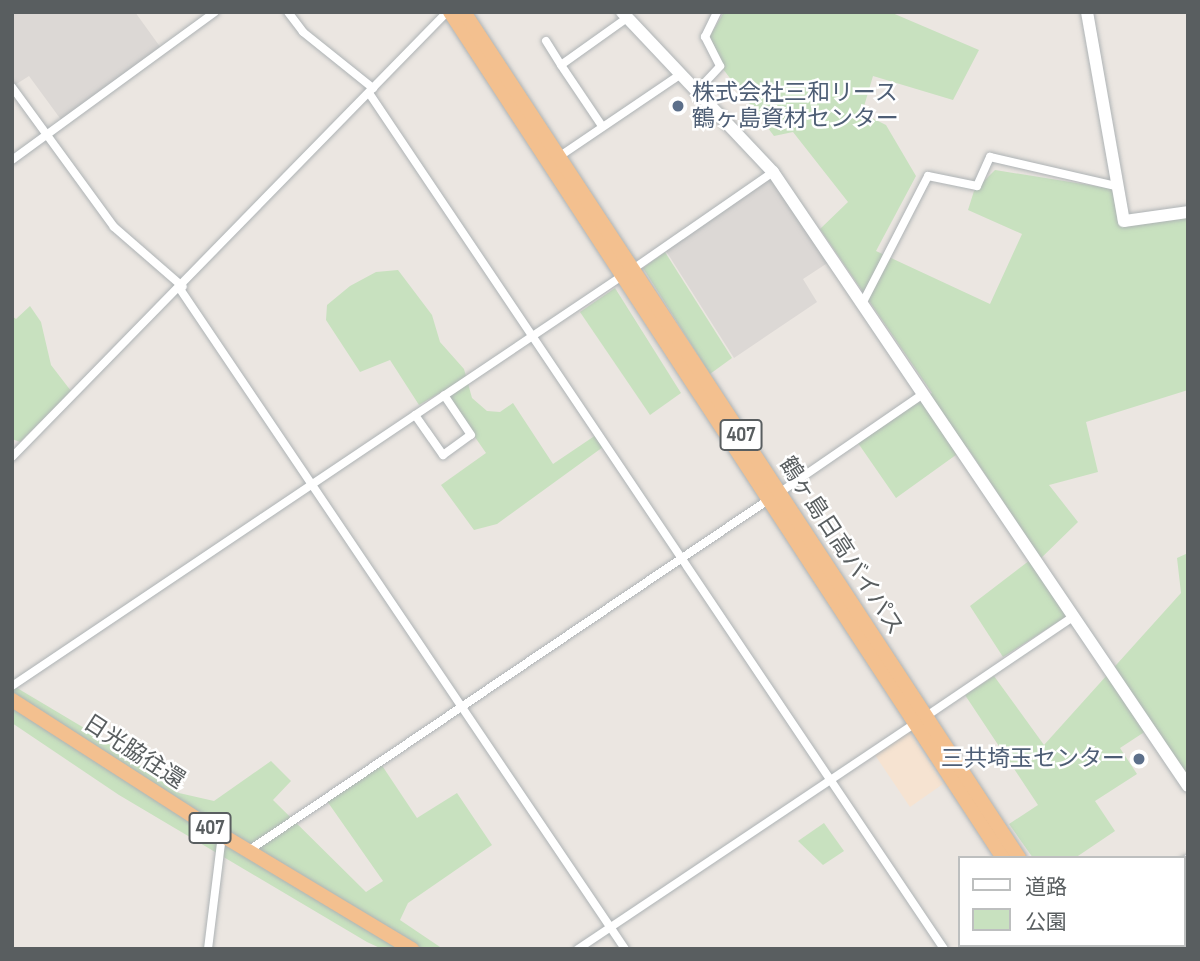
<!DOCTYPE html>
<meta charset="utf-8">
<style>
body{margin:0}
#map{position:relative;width:1200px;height:961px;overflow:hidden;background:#ebe6e1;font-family:"Sofia Sans Condensed","Noto Sans JP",sans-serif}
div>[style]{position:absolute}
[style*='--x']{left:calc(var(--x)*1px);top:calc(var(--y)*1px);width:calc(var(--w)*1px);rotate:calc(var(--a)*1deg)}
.industrial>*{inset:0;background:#dcd8d5}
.green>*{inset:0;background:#c8e1bf}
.sand>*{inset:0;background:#f6e3d1}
.roads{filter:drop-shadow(0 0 2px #aeb3b5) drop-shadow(0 0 2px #aeb3b5)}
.street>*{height:8px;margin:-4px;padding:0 4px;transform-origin:4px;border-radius:4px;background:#fff}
.secondary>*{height:12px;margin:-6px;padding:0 6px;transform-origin:6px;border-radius:6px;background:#fff}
.highway>*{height:14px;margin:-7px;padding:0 7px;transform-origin:7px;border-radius:7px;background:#f3c08f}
.dots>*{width:19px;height:19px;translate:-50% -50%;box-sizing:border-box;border:4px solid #fff;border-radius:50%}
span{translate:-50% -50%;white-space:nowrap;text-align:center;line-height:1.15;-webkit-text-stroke:5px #fff;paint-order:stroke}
.shield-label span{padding:2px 5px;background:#fff;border:2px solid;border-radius:5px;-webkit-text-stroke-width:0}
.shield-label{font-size:21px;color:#595e60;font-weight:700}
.service-label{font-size:23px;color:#4e5e75}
.left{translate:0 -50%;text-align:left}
.right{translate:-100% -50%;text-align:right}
.street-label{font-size:23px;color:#595e60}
.frame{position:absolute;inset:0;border:14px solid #595e60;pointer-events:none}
.legend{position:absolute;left:958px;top:856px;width:228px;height:91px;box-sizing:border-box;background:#fff;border:2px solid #bdbfbf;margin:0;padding:9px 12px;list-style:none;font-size:21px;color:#595e60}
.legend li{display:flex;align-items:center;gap:14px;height:35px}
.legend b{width:35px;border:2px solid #bdbfbf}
</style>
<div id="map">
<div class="industrial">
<div style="clip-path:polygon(12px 12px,135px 12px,161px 48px,62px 121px,29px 76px,15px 85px,12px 81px)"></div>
<div style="clip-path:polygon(771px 178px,829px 262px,803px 279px,817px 302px,734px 358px,666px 251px)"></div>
</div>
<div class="green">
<div style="clip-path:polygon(724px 12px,890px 12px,979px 50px,953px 100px,873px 76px,862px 113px,886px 125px,916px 176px,876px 251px,990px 304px,1022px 234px,968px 210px,974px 191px,995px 170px,1114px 189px,1123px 225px,1188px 215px,1188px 390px,1086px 422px,1098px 472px,1049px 485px,1078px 522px,1034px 565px,1067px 616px,1003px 657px,970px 606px,1038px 554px,967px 447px,896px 498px,858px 443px,932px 393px,820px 229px,848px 202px,793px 132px,774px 136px,723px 69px,710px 36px)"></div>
<div style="clip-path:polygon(665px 252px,732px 358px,710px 374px,643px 268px)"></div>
<div style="clip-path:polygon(398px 270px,432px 315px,440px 342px,464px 369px,472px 398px,487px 411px,500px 412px,513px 403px,553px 464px,596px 435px,603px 447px,497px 524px,474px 530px,441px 485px,486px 453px,443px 391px,419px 405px,390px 360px,360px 372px,326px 320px,327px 305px,350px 286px,376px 272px)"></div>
<div style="clip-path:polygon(615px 288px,681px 393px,650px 415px,580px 312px)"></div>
<div style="clip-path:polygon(30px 306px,41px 322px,51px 365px,71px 391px,20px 442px,12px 439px,12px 316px,16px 319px)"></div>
<div style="clip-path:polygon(1188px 553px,1188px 779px,1152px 727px,1120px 748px,1137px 774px,1095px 801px,1115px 831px,1075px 858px,1033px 858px,1009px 824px,1038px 805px,965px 695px,994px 676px,1044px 745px,1181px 593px,1177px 558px)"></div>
<div style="clip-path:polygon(12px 685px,96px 735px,179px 793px,214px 801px,271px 761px,291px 781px,273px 800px,366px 892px,383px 881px,327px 801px,381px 764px,417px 818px,457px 793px,492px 845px,408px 903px,400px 920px,443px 949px,382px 949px,367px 942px,119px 795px,12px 723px)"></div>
<div style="clip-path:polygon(824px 823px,844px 851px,823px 865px,798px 841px)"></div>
</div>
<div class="sand">
<div style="clip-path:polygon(909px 732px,943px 784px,910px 807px,875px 755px)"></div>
</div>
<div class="roads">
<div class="street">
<div style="--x:288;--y:12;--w:25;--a:53"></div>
<div style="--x:303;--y:32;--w:90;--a:38.7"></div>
<div style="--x:546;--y:41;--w:28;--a:58"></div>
<div style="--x:12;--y:87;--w:173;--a:53.9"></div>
<div style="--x:114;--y:227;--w:91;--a:41"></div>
<div style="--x:697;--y:91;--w:34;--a:-47"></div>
<div style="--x:720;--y:66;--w:33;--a:-117"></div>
<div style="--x:705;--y:37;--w:28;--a:-64"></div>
<div style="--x:369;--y:93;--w:1031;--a:56.11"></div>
<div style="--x:602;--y:126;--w:73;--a:-123.9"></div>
<div style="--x:561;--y:65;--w:81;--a:-35.5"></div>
<div style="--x:560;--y:156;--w:146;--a:-34.1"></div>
<div style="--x:12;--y:160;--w:251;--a:-36.1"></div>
<div style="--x:633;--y:269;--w:170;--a:-34.7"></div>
<div style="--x:180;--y:289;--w:796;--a:56.01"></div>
<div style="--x:862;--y:304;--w:144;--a:-62.7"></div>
<div style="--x:928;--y:176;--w:50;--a:11.5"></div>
<div style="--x:977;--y:186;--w:32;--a:-66"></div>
<div style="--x:990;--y:157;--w:129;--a:13"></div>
<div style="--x:415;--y:415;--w:49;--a:55"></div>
<div style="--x:443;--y:455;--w:34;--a:-36"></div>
<div style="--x:471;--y:435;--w:48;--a:-124"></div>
<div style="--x:12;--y:457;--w:622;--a:-45.65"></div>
<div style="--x:779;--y:493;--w:175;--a:-34.5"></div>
<div style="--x:12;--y:686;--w:735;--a:-33.91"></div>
<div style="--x:925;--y:717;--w:180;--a:-34.1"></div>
<div style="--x:248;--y:851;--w:627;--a:-34.02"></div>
<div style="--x:208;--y:949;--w:115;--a:-83"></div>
<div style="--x:578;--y:949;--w:404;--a:-33.8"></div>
</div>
<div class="secondary">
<div style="--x:622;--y:12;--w:220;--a:46.7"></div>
<div style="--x:773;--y:172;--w:741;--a:55.95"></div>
<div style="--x:1087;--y:12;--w:212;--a:80"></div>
<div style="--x:1124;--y:221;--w:65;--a:-8"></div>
<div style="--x:1184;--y:864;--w:5;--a:-37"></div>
<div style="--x:1025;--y:949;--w:6;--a:-45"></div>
<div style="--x:1042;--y:949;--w:6;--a:-39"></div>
</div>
<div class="highway">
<div style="--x:450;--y:12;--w:1011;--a:56.83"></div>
<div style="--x:464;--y:12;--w:1012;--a:56.73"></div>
<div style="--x:12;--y:700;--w:250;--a:32.7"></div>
<div style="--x:222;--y:835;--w:222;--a:31"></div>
<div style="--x:1061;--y:945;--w:5;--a:53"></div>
<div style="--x:1077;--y:945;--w:4;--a:63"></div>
</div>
</div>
<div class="dots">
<div style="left:678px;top:106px;background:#5c6f8a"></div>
<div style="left:1139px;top:759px;background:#5c6f8a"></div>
</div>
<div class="shield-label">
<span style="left:741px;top:435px">407</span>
<span style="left:210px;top:828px">407</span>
</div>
<div class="service-label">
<span class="left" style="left:692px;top:106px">株式会社三和リース<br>鶴ヶ島資材センター</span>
<span class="right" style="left:1125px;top:759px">三共埼玉センター</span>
</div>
<div class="street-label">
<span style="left:841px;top:546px;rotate:57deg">鶴ヶ島日高バイパス</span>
<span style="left:134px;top:752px;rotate:33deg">日光脇往還</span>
</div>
<div class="frame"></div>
<ul class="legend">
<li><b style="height:9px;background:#fff"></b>道路</li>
<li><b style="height:19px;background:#c8e1bf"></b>公園</li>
</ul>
</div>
